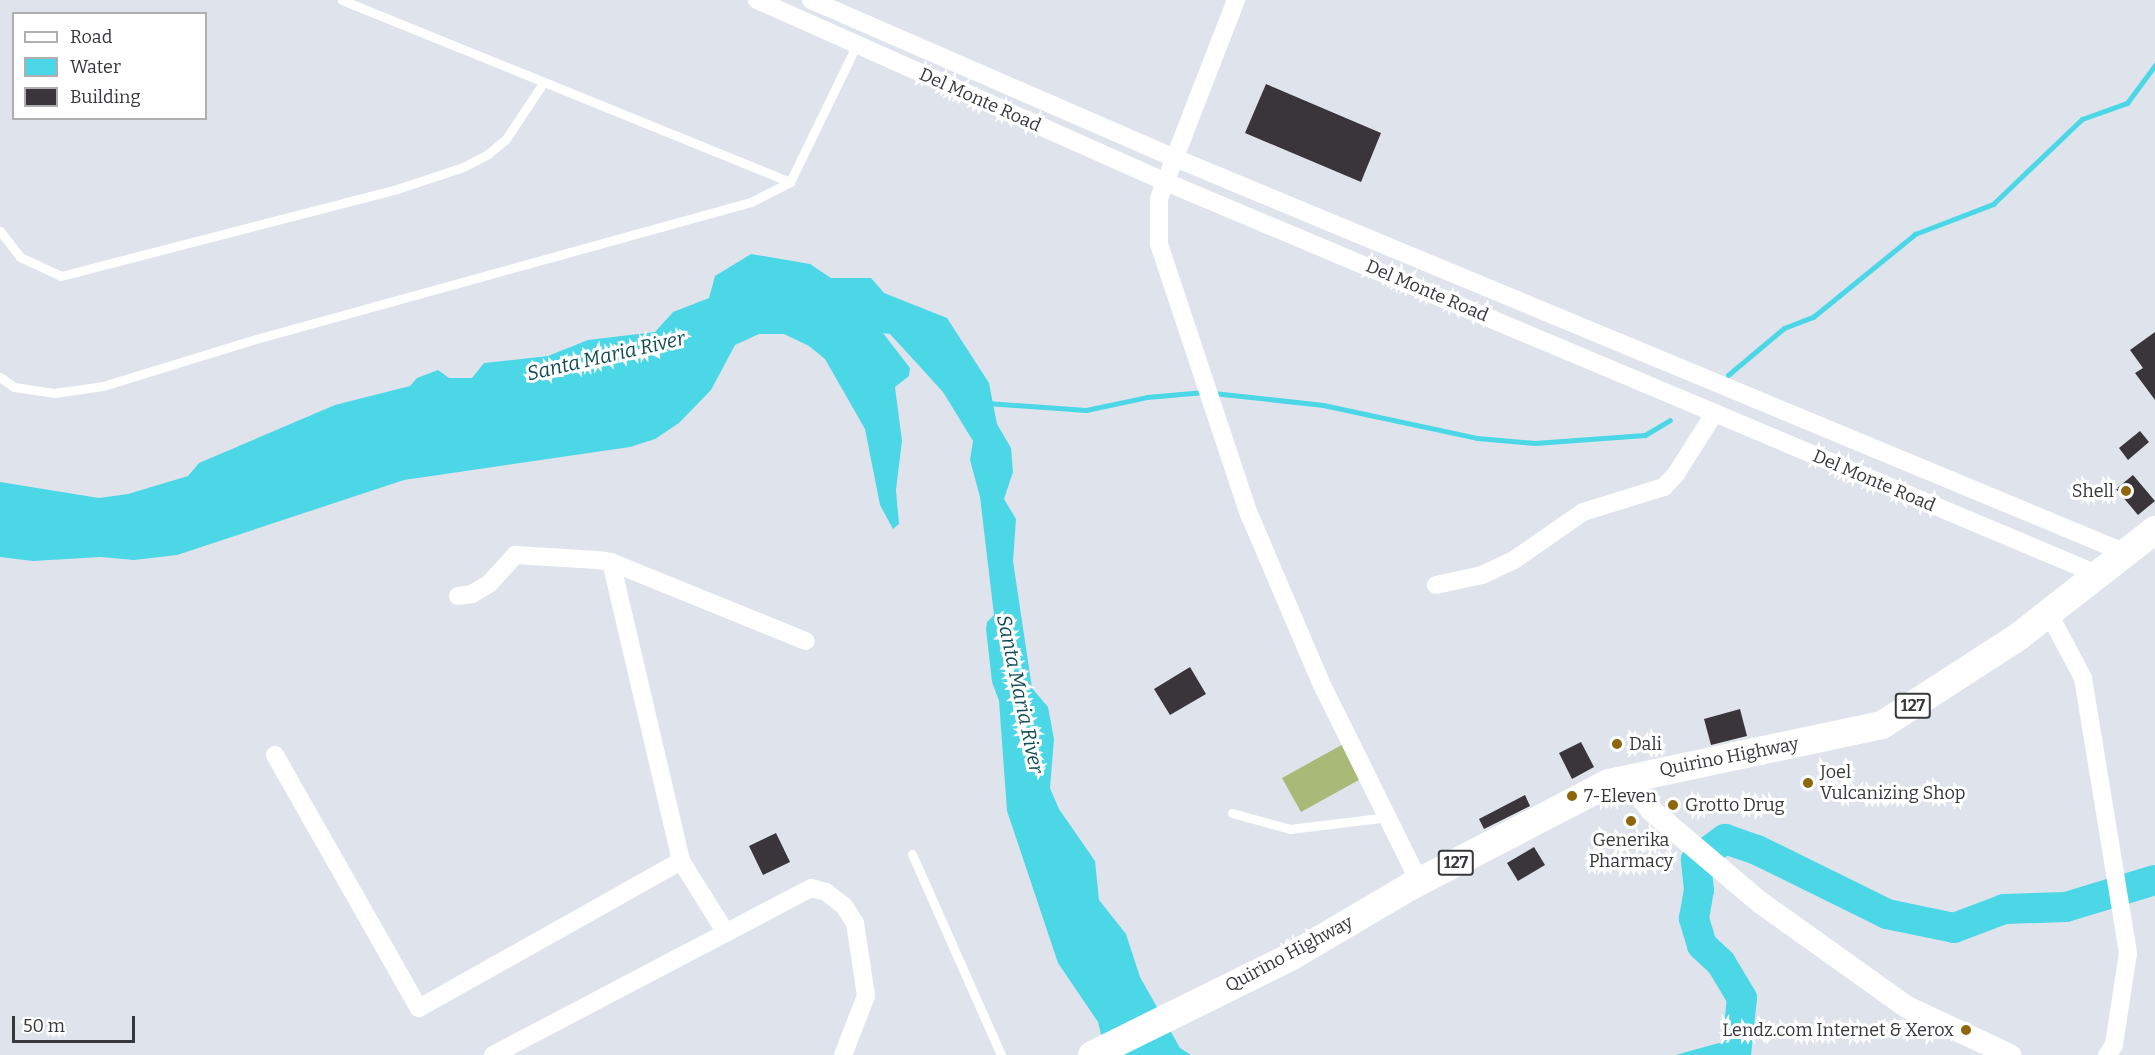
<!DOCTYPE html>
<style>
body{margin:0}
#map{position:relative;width:2155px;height:1055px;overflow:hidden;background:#dfe4ec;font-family:Bitter,serif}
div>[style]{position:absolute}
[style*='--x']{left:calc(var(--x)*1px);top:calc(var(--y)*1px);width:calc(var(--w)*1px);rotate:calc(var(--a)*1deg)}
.green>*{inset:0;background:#a9b977}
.water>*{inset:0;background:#4cd7e7}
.stream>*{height:5px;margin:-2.5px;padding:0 2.5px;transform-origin:2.5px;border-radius:2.5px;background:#4cd7e7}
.river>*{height:30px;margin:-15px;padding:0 15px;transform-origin:15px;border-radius:15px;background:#4cd7e7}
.building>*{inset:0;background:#39353b}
.service>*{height:9px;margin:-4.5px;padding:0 4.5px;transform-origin:4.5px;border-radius:4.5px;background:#fff}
.minor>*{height:18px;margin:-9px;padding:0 9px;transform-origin:9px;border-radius:9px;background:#fff}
.tertiary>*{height:22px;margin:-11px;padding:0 11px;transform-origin:11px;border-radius:11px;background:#fff}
.primary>*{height:28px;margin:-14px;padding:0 14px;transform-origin:14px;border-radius:14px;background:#fff}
.dots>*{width:16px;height:16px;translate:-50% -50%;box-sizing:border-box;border:3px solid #fff;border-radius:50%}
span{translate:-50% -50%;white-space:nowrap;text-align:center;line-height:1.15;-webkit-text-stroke:6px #fff;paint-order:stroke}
.shield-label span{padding:2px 4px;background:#fff;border:2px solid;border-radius:4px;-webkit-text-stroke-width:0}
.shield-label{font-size:16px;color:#36383b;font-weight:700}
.street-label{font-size:18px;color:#36383b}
.poi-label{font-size:18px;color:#36383b}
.right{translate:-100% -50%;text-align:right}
.left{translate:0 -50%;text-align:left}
.water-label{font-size:20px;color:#0f4c53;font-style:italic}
.legend{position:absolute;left:12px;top:12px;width:195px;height:108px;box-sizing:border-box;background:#fff;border:2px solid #afafb1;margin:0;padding:8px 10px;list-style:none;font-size:18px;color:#36383b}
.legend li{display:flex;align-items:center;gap:12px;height:30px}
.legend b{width:30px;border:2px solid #afafb1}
.scale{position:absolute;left:12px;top:1016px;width:123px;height:27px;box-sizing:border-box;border:3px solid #36383b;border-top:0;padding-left:8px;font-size:18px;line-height:21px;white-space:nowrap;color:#36383b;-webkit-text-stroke:4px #fff;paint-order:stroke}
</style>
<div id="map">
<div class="green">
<div style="clip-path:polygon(1347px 742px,1366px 776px,1301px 812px,1282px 778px)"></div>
</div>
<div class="water">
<div style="clip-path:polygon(751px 254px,810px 264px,831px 278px,871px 278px,884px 293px,947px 318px,989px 383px,997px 424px,1011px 448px,1013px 472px,1004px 499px,1016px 519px,1013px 561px,1032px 688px,1048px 707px,1054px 739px,1050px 788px,1059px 809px,1095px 861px,1099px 900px,1126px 934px,1140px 977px,1180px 1048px,1191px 1055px,1112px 1055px,1103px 1043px,1098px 1022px,1058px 963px,1007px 811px,999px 701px,992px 682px,986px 629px,987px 622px,994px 615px,980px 497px,970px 460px,973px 441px,943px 392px,890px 334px,883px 333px,910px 368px,909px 376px,895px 387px,902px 441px,896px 490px,899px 524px,893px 529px,880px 505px,865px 429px,825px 359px,809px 346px,784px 334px,759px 334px,735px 345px,711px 390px,679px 423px,655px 439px,630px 447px,404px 480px,177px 555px,134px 560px,101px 557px,33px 561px,0 557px,0 482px,99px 498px,128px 494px,188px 476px,199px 463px,335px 405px,410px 386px,417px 378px,438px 370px,449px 378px,472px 378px,484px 363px,548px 356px,588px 340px,655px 332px,673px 312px,709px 298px,715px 276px)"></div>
<div style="clip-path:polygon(1719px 1043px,1748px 1055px,1676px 1055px,1697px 1049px)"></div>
</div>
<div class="stream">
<div style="--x:1728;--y:375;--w:73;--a:-40"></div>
<div style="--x:1784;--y:328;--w:31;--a:-21"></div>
<div style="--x:1813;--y:317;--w:132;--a:-39.1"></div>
<div style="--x:1915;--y:234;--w:84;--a:-21"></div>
<div style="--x:1993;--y:204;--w:123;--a:-43.7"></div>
<div style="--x:2082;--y:119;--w:48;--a:-19.6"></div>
<div style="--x:2127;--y:103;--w:47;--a:-53.6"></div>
<div style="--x:1213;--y:393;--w:111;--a:6.2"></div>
<div style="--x:1323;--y:405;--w:157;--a:12.1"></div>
<div style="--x:1477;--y:438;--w:58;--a:4.9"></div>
<div style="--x:1535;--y:443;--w:110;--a:-4.2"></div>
<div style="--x:1645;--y:435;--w:29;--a:-31"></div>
<div style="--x:987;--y:403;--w:99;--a:4"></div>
<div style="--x:1086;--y:410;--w:62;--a:-12"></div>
<div style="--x:1147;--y:397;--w:57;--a:-5"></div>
</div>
<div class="river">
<div style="--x:1736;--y:1055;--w:57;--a:-84"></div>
<div style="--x:1742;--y:998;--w:41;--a:-121"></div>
<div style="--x:1721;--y:963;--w:26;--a:-137"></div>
<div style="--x:1702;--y:945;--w:28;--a:-107"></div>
<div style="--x:1694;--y:918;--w:28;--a:-80"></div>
<div style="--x:1699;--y:890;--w:30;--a:-96"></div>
<div style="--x:1696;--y:860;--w:36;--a:-36"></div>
<div style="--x:1725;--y:839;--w:34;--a:19"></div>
<div style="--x:1757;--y:850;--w:145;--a:26.2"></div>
<div style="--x:1887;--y:914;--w:68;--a:11.8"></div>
<div style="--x:1954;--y:928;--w:53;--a:-20.8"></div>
<div style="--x:2004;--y:909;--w:62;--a:-1.8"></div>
<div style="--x:2066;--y:907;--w:93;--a:-16.9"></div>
</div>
<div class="building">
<div style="clip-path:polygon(1266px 84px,1381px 133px,1361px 182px,1245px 133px)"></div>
<div style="clip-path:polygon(2155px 332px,2155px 400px,2135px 373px,2143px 368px,2130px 350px)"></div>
<div style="clip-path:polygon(2140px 431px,2149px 442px,2128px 460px,2119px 448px)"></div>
<div style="clip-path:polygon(2133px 475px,2155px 501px,2138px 515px,2116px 489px)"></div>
<div style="clip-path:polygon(1190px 667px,1206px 694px,1170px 715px,1154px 689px)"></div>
<div style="clip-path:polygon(1740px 709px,1747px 736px,1711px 745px,1704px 719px)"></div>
<div style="clip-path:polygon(1581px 742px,1594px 767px,1572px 779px,1559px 753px)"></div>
<div style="clip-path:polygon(1525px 795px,1530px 806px,1484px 829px,1479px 819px)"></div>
<div style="clip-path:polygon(776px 833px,790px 862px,763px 875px,749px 846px)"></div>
<div style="clip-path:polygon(1534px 847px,1545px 865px,1518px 881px,1507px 863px)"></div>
</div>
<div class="service">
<div style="--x:342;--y:0;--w:484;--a:22.1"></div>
<div style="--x:0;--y:231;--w:33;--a:52"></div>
<div style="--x:20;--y:257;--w:45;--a:24.9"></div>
<div style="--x:61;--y:276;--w:347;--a:-14.5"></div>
<div style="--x:397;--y:189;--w:70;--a:-18.4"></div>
<div style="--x:463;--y:167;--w:28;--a:-27"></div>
<div style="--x:488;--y:154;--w:23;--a:-40"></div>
<div style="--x:506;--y:139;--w:67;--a:-56.5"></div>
<div style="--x:0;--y:377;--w:17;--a:36"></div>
<div style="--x:14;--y:387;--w:40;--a:8.5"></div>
<div style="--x:54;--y:393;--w:49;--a:-8.1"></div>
<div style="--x:103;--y:386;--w:160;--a:-17.1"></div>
<div style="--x:256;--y:339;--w:514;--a:-15.47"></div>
<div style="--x:751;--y:202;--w:44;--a:-27.1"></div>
<div style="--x:790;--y:182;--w:153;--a:-64.1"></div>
<div style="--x:1232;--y:813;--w:60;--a:15.4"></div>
<div style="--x:1290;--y:829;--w:99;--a:-7"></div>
<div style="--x:912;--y:854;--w:220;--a:66.1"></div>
</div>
<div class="minor">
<div style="--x:757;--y:0;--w:448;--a:24"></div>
<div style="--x:1166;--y:182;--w:1012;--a:22.84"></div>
<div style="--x:811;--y:0;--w:397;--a:23.5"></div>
<div style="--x:1175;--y:158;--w:1030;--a:22.56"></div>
<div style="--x:1236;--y:0;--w:213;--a:111.2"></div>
<div style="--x:1159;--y:199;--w:45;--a:90"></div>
<div style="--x:1159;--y:244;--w:285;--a:71.6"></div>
<div style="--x:1249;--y:514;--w:186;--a:66.9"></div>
<div style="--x:1322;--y:685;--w:219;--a:63.7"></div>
<div style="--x:611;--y:562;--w:307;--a:76.8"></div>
<div style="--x:1436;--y:585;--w:47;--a:-12.3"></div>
<div style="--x:1482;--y:575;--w:35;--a:-25"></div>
<div style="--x:1514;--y:560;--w:84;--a:-34.8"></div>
<div style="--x:1583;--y:512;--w:85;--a:-17.2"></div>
<div style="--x:1664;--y:487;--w:18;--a:-47"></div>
<div style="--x:1676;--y:474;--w:71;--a:-57.7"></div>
<div style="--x:458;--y:596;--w:14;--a:-8"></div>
<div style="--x:472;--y:594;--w:21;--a:-31"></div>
<div style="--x:490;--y:583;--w:38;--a:-48"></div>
<div style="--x:515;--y:555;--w:82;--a:3.5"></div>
<div style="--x:597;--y:560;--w:14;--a:8"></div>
<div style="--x:611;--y:562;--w:210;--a:22.1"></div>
<div style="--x:2048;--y:612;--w:75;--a:62.1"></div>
<div style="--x:2083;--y:678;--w:279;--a:80.7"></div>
<div style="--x:2128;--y:953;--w:93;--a:98.7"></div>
<div style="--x:2114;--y:1045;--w:12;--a:125"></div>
<div style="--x:275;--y:755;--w:291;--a:60.4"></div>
<div style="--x:419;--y:1008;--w:300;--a:-29.3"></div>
<div style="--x:681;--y:861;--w:85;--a:58"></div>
<div style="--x:493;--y:1055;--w:359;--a:-27.7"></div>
<div style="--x:811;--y:888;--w:16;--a:15"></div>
<div style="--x:826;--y:892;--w:23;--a:38"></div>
<div style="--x:844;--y:906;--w:20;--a:57"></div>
<div style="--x:855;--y:923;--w:74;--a:81.4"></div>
<div style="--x:866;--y:996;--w:63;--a:111.3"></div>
</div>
<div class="tertiary">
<div style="--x:1625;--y:777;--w:43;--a:51.5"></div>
<div style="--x:1652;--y:811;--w:143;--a:40.2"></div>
<div style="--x:1761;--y:903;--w:179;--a:35.5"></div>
<div style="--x:1907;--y:1007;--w:114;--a:25"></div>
</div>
<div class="primary">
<div style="--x:1092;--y:1055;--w:223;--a:-26.3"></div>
<div style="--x:1292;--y:956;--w:138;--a:-30.5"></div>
<div style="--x:1411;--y:886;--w:223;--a:-27.5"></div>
<div style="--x:1609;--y:783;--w:279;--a:-12"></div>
<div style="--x:1882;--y:725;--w:162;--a:-32.9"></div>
<div style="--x:2018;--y:637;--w:174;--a:-38"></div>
</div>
<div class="dots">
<div style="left:2126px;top:491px;background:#8e670b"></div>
<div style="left:1617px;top:744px;background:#8e670b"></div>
<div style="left:1808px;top:783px;background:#8e670b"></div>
<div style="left:1572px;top:796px;background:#8e670b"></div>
<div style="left:1673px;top:805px;background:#8e670b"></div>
<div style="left:1631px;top:821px;background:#8e670b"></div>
<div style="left:1966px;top:1030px;background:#8e670b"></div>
</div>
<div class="shield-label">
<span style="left:1913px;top:706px">127</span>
<span style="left:1456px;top:863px">127</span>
</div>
<div class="street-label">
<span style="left:980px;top:100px;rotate:24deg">Del Monte Road</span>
<span style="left:1427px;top:291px;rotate:23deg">Del Monte Road</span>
<span style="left:1874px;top:481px;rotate:23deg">Del Monte Road</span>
<span style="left:1729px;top:757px;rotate:-11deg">Quirino Highway</span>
<span style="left:1289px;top:954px;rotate:-28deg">Quirino Highway</span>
</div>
<div class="poi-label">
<span class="right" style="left:2114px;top:491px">Shell</span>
<span class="left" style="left:1629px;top:744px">Dali</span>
<span class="left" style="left:1820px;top:783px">Joel<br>Vulcanizing Shop</span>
<span class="left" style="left:1584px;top:796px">7-Eleven</span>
<span class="left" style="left:1685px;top:805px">Grotto Drug</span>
<span style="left:1631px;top:851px">Generika<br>Pharmacy</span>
<span class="right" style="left:1954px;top:1030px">Lendz.com Internet &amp; Xerox</span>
</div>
<div class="water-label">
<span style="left:606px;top:356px;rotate:-13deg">Santa Maria River</span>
<span style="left:1020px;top:694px;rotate:78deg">Santa Maria River</span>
</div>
<ul class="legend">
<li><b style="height:8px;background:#fff"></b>Road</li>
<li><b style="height:16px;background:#4cd7e7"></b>Water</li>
<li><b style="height:16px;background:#39353b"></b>Building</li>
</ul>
<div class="scale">50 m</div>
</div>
